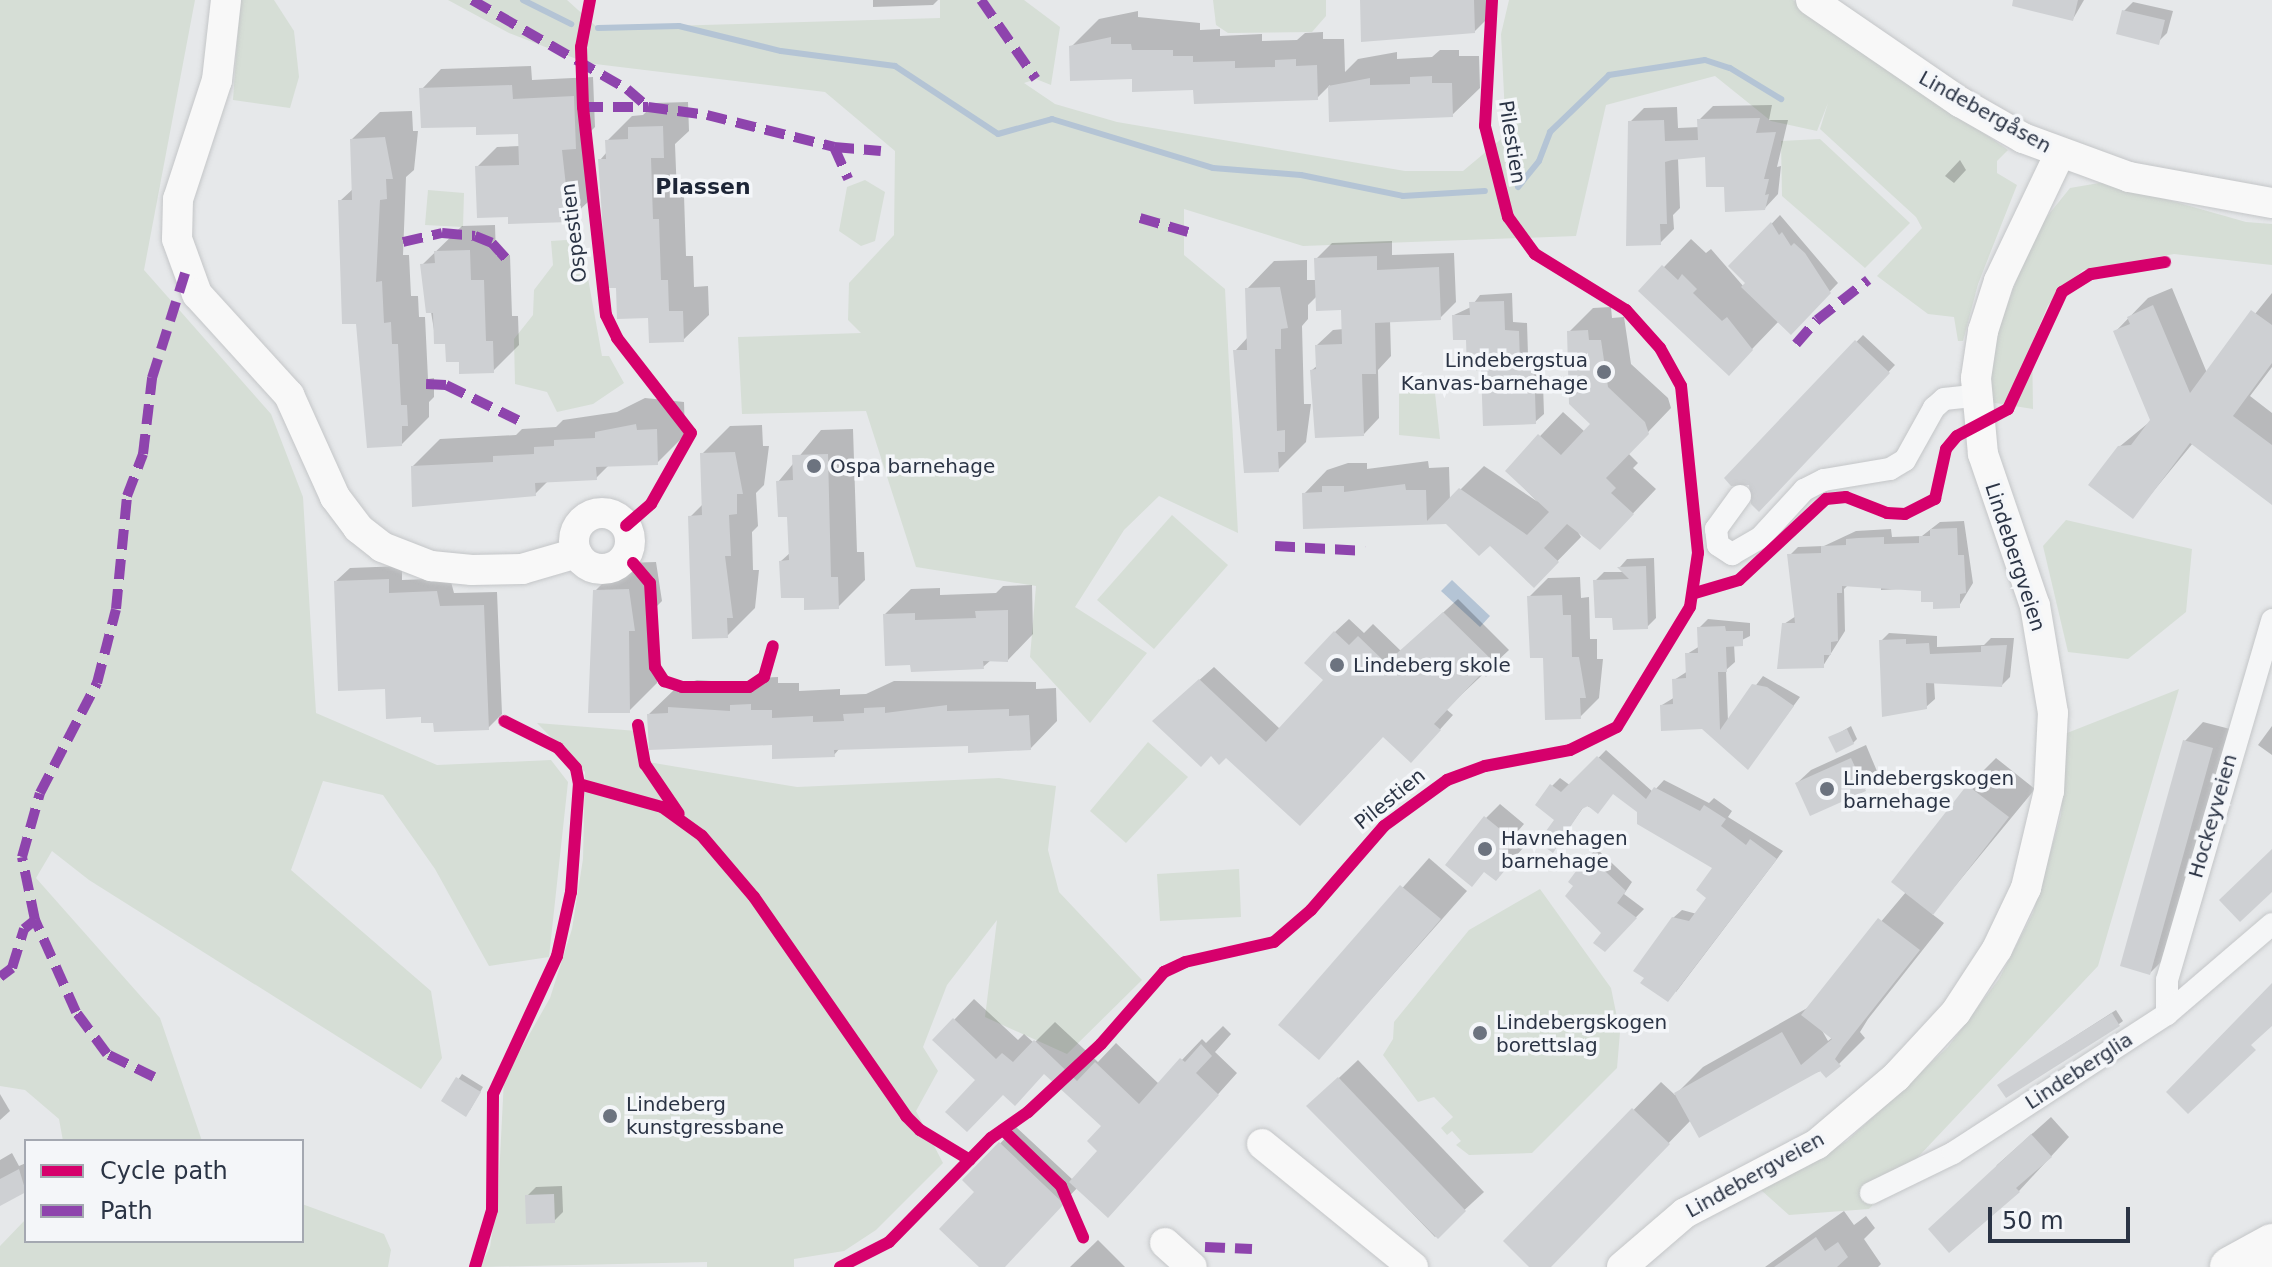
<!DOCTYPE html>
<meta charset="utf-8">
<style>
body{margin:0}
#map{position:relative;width:2272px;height:1267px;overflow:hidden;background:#e6e8ea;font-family:"DejaVu Sans",sans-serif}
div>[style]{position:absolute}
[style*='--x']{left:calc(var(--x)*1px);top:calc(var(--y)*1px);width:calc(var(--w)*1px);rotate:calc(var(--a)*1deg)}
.green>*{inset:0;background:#d6ded6}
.water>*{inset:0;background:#b4c4d5}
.shadow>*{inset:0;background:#0003}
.stream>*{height:6px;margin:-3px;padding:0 3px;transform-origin:3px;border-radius:3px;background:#b4c4d5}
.building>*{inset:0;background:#ced0d3}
.roads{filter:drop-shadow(0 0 2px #c4c6c8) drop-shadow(0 0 2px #c4c6c8)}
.street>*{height:22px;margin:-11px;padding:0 11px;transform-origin:11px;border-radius:11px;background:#f5f6f7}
.secondary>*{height:30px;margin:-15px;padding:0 15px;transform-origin:15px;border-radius:15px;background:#f8f8f8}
.secondary>.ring{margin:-15px;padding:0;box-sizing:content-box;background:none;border:30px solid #f8f8f8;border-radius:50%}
.highway>*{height:40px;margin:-20px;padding:0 20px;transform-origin:20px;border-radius:20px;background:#f8f8f8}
.quiet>*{height:10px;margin-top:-5px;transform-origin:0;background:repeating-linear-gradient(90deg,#8e44ad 0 20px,transparent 0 30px)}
.cycleway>*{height:12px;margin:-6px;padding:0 6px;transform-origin:6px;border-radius:6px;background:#d6006c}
.dots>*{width:22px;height:22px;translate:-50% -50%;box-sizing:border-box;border:4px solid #f4f6f9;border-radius:50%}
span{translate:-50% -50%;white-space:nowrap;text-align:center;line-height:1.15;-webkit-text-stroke:7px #f4f6f9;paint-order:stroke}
.street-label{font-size:20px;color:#2b3445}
.poi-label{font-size:20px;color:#2b3445}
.right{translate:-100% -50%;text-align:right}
.left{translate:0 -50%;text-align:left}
.neighbourhood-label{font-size:22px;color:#1d2536;font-weight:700}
.legend{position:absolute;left:24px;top:1139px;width:280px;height:104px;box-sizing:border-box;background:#f4f6f9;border:2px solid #a4a8b1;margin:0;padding:10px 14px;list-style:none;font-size:24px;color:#2b3445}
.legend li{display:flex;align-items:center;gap:16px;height:40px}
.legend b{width:40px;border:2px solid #a4a8b1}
.scale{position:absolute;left:1988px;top:1207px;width:142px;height:36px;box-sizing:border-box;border:4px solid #2b3445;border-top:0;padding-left:10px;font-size:24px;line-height:28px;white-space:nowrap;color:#2b3445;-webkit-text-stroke:6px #f4f6f9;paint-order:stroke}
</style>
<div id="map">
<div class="green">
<div style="clip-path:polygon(0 0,195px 0,144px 270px,271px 414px,303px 497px,316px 713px,437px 765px,551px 760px,568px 782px,549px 957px,489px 966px,435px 869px,383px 795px,323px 781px,291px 870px,431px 991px,442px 1058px,421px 1089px,89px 880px,52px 851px,36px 878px,160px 1018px,202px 1141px,63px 1141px,59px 1119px,25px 1090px,0 1086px)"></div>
<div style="clip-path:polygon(240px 0,274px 0,294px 31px,299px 77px,290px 108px,233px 100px)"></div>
<div style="clip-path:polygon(448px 0,567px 0,598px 28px,940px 18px,940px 0,1024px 0,1060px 27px,1051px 85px,1036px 79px,1024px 83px,1055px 104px,1117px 122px,1405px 171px,1463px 171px,1506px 135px,1501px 34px,1509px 0,1793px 0,2008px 150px,1997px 161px,1997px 173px,2017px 185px,1978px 284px,1963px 341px,1958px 341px,1954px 317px,1928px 314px,1877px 276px,1922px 228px,1916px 217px,1820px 129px,1828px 103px,1817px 131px,1771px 121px,1715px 76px,1606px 105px,1576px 236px,1303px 246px,1184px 209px,1184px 255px,1225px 289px,1238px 533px,1159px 496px,1124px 530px,1075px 607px,1147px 653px,1090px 723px,1030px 657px,1036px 586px,916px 567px,866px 411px,742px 414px,738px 337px,861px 333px,848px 320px,849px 283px,894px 235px,895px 151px,825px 92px,587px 63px,509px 33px)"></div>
<div style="clip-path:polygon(1213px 0,1326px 0,1326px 16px,1312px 32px,1228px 33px,1216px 25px)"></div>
<div style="clip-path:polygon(1820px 139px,1910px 223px,1865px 268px,1782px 196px,1781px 141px)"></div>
<div style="clip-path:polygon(865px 180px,885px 192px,875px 241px,861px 246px,839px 231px,847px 187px)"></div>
<div style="clip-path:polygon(2105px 182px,2246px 222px,2272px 224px,2272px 265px,2174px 254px,2083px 270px,2048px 305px,2032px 343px,2033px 409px,1989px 402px,1994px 342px,2033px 234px,2070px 188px)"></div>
<div style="clip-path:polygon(428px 190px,464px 193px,463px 227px,425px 225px)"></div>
<div style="clip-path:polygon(581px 239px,602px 356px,609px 356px,624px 383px,593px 404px,557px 412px,547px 392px,515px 384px,514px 339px,533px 315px,534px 290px,553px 265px,551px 241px)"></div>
<div style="clip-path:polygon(1399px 392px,1435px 393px,1440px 439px,1399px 435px)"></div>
<div style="clip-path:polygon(1172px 515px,1228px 565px,1154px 649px,1097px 600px)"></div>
<div style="clip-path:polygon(2066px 520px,2192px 549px,2186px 612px,2128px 659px,2068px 652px,2043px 546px)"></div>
<div style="clip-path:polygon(2179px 689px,2098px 966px,1869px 1209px,1789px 1215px,1761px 1190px,1847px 1141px,1948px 1047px,1999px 979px,2033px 913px,2061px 815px,2067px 733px)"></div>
<div style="clip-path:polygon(537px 723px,637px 731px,648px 762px,797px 787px,999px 778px,1056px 786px,1048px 850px,1059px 892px,1142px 980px,1067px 1054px,985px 1017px,997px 920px,947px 985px,923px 1047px,938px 1071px,916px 1111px,943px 1163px,876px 1230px,844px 1251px,794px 1259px,794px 1267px,707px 1267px,707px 1262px,480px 1267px,490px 1247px,498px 1197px,504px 1079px,550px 998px,572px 929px,583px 859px,585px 772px)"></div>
<div style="clip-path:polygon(1148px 742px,1188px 777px,1126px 843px,1090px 811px)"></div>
<div style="clip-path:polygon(1239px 869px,1241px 917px,1160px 921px,1157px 874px)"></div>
<div style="clip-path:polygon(1540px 889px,1611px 988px,1620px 1032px,1617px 1068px,1532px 1153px,1469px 1155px,1456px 1145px,1461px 1141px,1452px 1131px,1447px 1135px,1441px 1128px,1453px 1117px,1434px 1097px,1418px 1102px,1383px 1055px,1393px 1039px,1394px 1022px,1469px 930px)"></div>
<div style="clip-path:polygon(302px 1204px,384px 1234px,391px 1250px,388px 1267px,0 1267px,0 1246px,26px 1219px,26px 1241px,302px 1241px)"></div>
</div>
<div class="water">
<div style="clip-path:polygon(1452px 580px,1490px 616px,1480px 627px,1441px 591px)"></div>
</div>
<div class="shadow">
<div style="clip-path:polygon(873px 0,938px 0,933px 5px,873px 7px)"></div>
<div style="clip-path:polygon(1362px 0,1491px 0,1493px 13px,1474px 32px)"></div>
<div style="clip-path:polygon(2034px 0,2084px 0,2073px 19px)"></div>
<div style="clip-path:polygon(2133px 2px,2173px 11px,2167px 33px,2158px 42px,2124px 11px)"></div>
<div style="clip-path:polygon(1138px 11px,1138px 17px,1200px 23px,1200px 30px,1220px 29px,1220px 36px,1262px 34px,1262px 41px,1297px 40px,1305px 33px,1323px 32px,1323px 39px,1344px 39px,1345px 72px,1358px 59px,1397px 52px,1397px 59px,1432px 57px,1440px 50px,1459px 50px,1459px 56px,1479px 56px,1480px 88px,1452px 115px,1331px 120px,1330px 85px,1317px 98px,1195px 88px,1134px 76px,1071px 47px,1099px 19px)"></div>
<div style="clip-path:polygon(531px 66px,532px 80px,593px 77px,595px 127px,582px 140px,589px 201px,569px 220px,510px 215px,477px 167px,497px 147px,520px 146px,520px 132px,478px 125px,422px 89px,441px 69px)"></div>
<div style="clip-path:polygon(688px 102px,689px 131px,675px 144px,677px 195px,684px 195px,686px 256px,693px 256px,694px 287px,708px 286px,709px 315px,683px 340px,618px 286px,600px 160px,607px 152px,607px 141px,632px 116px,643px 115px,655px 103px)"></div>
<div style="clip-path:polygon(1772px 105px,1769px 120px,1788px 120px,1777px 167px,1781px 166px,1778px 194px,1765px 208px,1726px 185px,1707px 155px,1678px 159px,1680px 208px,1673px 215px,1674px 229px,1660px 243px,1630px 122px,1644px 108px,1677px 107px,1678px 128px,1700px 127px,1699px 120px,1713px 106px)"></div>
<div style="clip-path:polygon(412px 111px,413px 131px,418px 131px,414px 170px,406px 177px,403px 255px,409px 255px,411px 296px,418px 296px,419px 317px,425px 317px,428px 379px,434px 378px,434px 397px,429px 402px,429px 417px,401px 445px,358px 322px,340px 201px,354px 188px,352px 139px,380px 112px)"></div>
<div style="clip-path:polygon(1960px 160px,1966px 170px,1954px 183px,1945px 176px)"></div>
<div style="clip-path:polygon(1780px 215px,1838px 283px,1791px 332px,1779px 321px,1729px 373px,1641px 291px,1691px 239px,1706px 253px,1711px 249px,1744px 287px,1748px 283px,1731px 266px)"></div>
<div style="clip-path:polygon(495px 225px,496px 256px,510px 255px,512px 316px,518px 316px,519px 345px,493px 371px,461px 360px,447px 342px,436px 342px,423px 264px,462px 226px)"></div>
<div style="clip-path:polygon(1392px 241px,1392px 255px,1454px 253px,1456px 302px,1440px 318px,1390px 320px,1391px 356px,1378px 370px,1379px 418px,1364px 434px,1312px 370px,1318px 365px,1317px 345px,1333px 330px,1344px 329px,1343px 308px,1318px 295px,1308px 305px,1308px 319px,1302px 326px,1304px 404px,1311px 404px,1306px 442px,1278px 470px,1235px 351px,1248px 337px,1247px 289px,1274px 261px,1307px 260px,1307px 280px,1317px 280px,1316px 259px,1332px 243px)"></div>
<div style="clip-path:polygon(2172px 288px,2207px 373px,2272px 293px,2272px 367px,2250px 396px,2272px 413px,2272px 493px,2193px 443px,2133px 516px,2119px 447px,2152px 420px,2115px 332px,2148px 298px)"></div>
<div style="clip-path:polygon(1512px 293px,1513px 322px,1527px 323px,1528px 355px,1542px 354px,1544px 414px,1535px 422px,1483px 368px,1454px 315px,1471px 307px,1480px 295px)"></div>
<div style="clip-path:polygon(1611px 307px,1612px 318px,1624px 317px,1631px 364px,1668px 398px,1671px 408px,1628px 453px,1638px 463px,1633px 468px,1656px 489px,1623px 524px,1576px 529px,1581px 537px,1534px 585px,1490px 543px,1446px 522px,1305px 527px,1304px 494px,1327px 470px,1348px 463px,1367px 463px,1367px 469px,1428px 461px,1429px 468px,1449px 467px,1450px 500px,1484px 466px,1538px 502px,1507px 471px,1563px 412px,1585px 432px,1593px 424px,1569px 332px,1593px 308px)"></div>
<div style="clip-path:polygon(1863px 335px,1895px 365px,1759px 509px,1751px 483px,1726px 478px)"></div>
<div style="clip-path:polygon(645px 398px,684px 402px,685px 435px,657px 463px,610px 464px,596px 478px,549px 480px,535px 494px,413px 466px,440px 439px,516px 435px,522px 429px,556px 427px,563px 420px,617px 412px)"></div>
<div style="clip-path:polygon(762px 425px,763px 446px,769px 446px,764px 485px,756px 493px,758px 526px,752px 532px,753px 570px,759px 570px,755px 608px,727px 636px,690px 517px,704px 503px,702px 454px,730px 426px)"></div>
<div style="clip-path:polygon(853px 429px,857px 552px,864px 552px,865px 580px,838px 607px,806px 596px,781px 561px,791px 552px,789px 515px,778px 482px,821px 430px)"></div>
<div style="clip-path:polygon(1964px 521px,1973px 583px,1959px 606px,1935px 600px,1922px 588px,1881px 590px,1881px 583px,1849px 584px,1844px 589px,1845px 631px,1823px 666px,1784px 624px,1796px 616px,1790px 555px,1798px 547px,1824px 546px,1856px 531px,1891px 529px,1892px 537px,1922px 536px,1940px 522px)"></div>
<div style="clip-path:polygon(1654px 558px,1656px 618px,1647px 627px,1614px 615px,1595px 581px,1604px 572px,1624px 572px,1620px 567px,1627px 559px)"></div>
<div style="clip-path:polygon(656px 562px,662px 601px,656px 607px,657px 683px,629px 711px,595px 591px,623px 563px)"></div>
<div style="clip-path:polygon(402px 566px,402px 580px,450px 578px,454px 593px,497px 592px,502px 714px,488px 728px,435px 721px,387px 687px,336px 581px,350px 568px)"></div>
<div style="clip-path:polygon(1580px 577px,1581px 598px,1589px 597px,1590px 639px,1597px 639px,1597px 659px,1603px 659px,1599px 698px,1580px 717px,1545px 656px,1529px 597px,1548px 578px)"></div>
<div style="clip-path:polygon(1032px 585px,1033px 634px,1008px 660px,991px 660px,983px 667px,885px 614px,911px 589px,940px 588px,940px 595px,996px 593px,1003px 586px)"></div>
<div style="clip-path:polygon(1458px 599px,1509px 650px,1446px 709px,1453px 715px,1425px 746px,1384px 735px,1314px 810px,1169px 707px,1214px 667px,1280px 729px,1326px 680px,1335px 632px,1349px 619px,1364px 633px,1373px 624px,1401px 651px)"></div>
<div style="clip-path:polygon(1708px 619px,1750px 623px,1750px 636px,1734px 644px,1735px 662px,1726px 670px,1728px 722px,1763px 676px,1800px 697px,1748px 768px,1702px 727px,1662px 705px,1675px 697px,1674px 680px,1688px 671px,1687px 654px,1700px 646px,1700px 627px)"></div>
<div style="clip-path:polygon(1889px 633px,1937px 636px,1937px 647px,1984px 645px,1991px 638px,2014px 638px,2010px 677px,2002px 685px,1934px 682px,1935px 699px,1926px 707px,1881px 641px)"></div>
<div style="clip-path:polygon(778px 677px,778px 683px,799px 683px,799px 691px,840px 689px,840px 695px,866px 694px,894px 681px,1036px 682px,1036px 689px,1056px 688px,1057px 721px,1030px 749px,970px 744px,840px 748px,834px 755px,649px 714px,677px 687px,697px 680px,754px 684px,759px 678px)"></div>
<div style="clip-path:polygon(2203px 722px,2230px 729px,2169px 954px,2150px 973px,2185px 741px)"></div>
<div style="clip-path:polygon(1851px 726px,1857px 739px,1853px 743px,1831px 738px)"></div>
<div style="clip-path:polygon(2272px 726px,2272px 755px,2258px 745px)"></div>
<div style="clip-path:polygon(1866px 745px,1879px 776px,1865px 789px,1797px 783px,1811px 770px)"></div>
<div style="clip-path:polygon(1606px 750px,1653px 792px,1664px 780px,1709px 803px,1714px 798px,1732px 811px,1728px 817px,1783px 851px,1676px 992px,1673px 918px,1682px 910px,1697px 914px,1709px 897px,1715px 867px,1614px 792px,1598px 811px,1585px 805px,1553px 850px,1557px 819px,1552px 786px,1560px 778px,1571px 786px)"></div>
<div style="clip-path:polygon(evenodd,1996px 758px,2035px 789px,1932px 914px,1944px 923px,1868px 1019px,1860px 1032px,1865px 1038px,1839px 1064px,1691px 1120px,1548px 1267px,1532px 1267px,1505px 1241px,1661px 1082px,1675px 1095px,1703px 1067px,1809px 1007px,1906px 892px,1968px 786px,1996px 758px,1820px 1027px,1833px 1037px,1828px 1041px,1820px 1027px)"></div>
<div style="clip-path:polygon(1500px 804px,1524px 824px,1511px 839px,1523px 848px,1496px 879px,1486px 818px)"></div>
<div style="clip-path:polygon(1597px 849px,1632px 882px,1624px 894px,1644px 909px,1605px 949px,1589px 856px)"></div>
<div style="clip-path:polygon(1429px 858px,1467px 891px,1319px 1058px,1281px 1025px)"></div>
<div style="clip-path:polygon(974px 999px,1018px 1040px,1024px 1034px,1034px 1043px,1055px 1022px,1098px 1062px,1116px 1043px,1159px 1084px,1202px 1039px,1206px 1043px,1223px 1026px,1231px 1034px,1215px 1052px,1237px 1073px,1128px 1195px,1078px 1187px,1003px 1267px,982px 1267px,977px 1192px,965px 1180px,1016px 1127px,1073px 1180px,1100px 1151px,1104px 1126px,1045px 1072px,1003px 1092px,978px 1080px,935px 1040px)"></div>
<div style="clip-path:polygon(2116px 1010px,2123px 1021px,2119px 1024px,2006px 1096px,2004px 1082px)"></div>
<div style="clip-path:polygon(1358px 1060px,1484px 1192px,1435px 1237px,1309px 1106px)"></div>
<div style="clip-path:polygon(462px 1074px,483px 1087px,470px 1110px,444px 1101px)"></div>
<div style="clip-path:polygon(0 1094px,10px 1111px,0 1120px)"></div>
<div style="clip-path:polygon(2051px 1117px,2069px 1137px,2019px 1191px,1949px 1250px,1997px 1165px)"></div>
<div style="clip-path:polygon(12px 1153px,19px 1166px,26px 1163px,26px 1189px,0 1203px,0 1160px)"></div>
<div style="clip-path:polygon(562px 1186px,563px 1212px,554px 1221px,527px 1196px,536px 1187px)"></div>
<div style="clip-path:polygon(1844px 1211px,1854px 1225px,1866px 1216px,1875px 1228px,1864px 1239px,1881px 1264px,1878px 1267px,1765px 1267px)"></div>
<div style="clip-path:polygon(1098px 1240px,1125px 1267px,1070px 1267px)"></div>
</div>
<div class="stream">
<div style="--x:523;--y:0;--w:54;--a:26.6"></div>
<div style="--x:598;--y:28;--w:81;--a:-1.4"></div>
<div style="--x:679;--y:26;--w:105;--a:13.8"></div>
<div style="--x:781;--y:51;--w:115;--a:7.5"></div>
<div style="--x:895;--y:66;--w:123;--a:33.4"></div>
<div style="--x:998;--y:134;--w:56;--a:-15.5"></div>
<div style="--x:1052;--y:119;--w:168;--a:16.9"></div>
<div style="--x:1213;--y:168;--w:88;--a:4.5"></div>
<div style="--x:1301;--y:175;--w:104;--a:11.6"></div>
<div style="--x:1403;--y:196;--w:82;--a:-3.5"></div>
<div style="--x:1518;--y:187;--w:33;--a:-51"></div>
<div style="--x:1539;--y:161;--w:31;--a:-69"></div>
<div style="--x:1550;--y:132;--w:82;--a:-44"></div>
<div style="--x:1609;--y:75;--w:97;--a:-8.9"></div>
<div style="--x:1705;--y:60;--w:26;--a:18"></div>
<div style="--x:1730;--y:68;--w:60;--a:31.3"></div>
</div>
<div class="building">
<div style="clip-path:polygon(1360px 0,1474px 0,1475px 33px,1361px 42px)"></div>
<div style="clip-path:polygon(2013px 0,2078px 0,2073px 21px,2012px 6px)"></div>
<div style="clip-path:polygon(2122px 10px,2165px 20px,2159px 45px,2116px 34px)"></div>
<div style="clip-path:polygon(1111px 37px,1111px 44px,1131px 44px,1132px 50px,1173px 50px,1173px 56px,1193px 56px,1193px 62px,1235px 61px,1235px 68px,1275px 67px,1275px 60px,1296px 59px,1296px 66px,1317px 65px,1318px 100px,1194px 104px,1193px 90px,1132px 92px,1132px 79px,1070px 81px,1069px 46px)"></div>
<div style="clip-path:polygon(1432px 76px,1432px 83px,1452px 83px,1453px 117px,1329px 122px,1328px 86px,1370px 78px,1370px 85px,1410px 84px,1410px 77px)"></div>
<div style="clip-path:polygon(512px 85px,513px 99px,574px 96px,576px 149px,562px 150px,570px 222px,508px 224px,508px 217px,477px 218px,475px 166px,519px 165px,518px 134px,476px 135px,476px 127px,421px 128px,419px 88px)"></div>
<div style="clip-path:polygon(1760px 118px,1756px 133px,1776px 132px,1764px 179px,1769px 179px,1765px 195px,1769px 194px,1765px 210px,1725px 212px,1724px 187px,1706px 187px,1705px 157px,1672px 160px,1665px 162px,1667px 224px,1660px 224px,1661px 245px,1626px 246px,1628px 121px,1664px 120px,1665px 141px,1698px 140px,1697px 119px)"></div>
<div style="clip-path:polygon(663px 126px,664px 158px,651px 158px,653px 219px,659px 219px,661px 280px,668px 280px,669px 311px,683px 311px,684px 342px,649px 343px,648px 318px,617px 319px,616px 288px,607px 288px,598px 159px,606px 159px,605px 140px,628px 139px,628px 127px)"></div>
<div style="clip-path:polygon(385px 137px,393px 179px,386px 179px,387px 199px,380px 200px,376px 282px,382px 281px,384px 323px,391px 322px,392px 344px,398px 344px,401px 405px,407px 405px,408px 426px,402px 426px,402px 446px,367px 448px,356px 324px,342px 324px,338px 200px,352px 200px,350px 139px)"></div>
<div style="clip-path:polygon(1771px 222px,1779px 235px,1782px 232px,1791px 246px,1794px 243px,1805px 253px,1831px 293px,1791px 335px,1741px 287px,1745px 283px,1728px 266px)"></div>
<div style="clip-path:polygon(470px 250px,471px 280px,484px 280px,486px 341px,493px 341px,494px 373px,459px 374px,459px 362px,446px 362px,445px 344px,434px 344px,433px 313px,426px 313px,420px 264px,435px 263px,434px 251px)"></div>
<div style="clip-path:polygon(1377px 256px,1377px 270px,1439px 267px,1441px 320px,1375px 323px,1376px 374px,1362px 374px,1364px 436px,1315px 438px,1310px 370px,1316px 369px,1315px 345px,1342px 344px,1341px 310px,1316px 311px,1314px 258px)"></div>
<div style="clip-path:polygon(1662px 265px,1678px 280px,1682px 274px,1697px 289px,1693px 293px,1722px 321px,1727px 317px,1753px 350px,1729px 376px,1638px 291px)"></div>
<div style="clip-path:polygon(1280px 287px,1288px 328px,1281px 329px,1281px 349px,1275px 349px,1277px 431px,1285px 430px,1285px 452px,1278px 452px,1279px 472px,1244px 473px,1233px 350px,1247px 350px,1245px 288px)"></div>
<div style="clip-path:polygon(1504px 301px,1505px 330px,1519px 331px,1520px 363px,1534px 362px,1536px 424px,1483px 426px,1481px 370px,1467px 371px,1466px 340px,1453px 340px,1452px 315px,1470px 315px,1469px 302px)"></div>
<div style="clip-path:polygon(2153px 305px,2190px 393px,2251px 310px,2272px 325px,2272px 363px,2233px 416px,2272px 445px,2272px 505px,2190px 443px,2133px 519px,2088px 485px,2118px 446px,2131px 445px,2150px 420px,2113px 331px,2130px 324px,2127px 317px)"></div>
<div style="clip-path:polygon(1588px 330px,1589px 340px,1601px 340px,1608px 387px,1645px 422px,1649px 434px,1606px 478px,1616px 488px,1611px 493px,1634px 514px,1600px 550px,1567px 524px,1544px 548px,1559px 562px,1534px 588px,1490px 546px,1479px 556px,1446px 524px,1303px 529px,1302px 493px,1322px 492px,1322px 486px,1344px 486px,1344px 492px,1405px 484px,1406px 490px,1426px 490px,1427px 521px,1459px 488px,1527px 535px,1549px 512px,1505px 471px,1538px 434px,1561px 455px,1590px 424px,1569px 404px,1567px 331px)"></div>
<div style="clip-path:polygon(1855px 340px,1890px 373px,1759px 512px,1751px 504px,1749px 485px,1731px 486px,1724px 478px)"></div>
<div style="clip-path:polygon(636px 424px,637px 430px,657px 429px,658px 465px,596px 467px,597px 480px,535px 483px,536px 496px,412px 507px,411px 466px,493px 462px,493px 456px,534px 454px,534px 447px,554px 446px,554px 440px,595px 438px,595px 432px)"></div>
<div style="clip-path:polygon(735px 452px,743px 494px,737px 494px,737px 514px,729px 515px,731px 556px,725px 556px,733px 618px,727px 618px,728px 638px,692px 639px,688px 516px,702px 515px,700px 453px)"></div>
<div style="clip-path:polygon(828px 454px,831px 577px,838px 577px,839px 609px,804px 610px,804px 598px,781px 598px,779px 561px,789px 560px,787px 517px,778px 517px,776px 481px,793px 480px,792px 455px)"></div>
<div style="clip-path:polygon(1957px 528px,1958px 555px,1964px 555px,1966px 593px,1960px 594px,1960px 608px,1933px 609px,1933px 602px,1921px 602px,1921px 591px,1842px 586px,1842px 593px,1837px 593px,1838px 641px,1831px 642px,1831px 655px,1824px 655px,1824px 668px,1777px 669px,1782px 623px,1795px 623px,1787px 554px,1821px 553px,1821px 546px,1846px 545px,1846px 539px,1858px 538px,1884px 537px,1884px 544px,1919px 543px,1919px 536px,1930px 536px,1930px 529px)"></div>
<div style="clip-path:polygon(1646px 566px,1648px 629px,1613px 630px,1612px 618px,1595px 618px,1593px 580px,1629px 579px,1617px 567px)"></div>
<div style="clip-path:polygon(389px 579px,389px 593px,437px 591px,440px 606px,484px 605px,489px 730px,434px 732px,433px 723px,421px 723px,421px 717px,386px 719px,385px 689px,338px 691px,334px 581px)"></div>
<div style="clip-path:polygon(629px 589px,635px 631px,629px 631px,630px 713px,588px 713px,593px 590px)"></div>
<div style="clip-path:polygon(1562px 595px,1563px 615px,1571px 615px,1572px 657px,1579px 657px,1586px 698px,1580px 698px,1581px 719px,1545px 720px,1543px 658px,1530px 658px,1527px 596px)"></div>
<div style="clip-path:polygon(1008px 610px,1008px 662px,983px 661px,984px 669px,911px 672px,910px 665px,885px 666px,883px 614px,915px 613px,915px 620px,976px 618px,975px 611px)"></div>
<div style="clip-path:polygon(1443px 612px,1497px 665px,1486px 677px,1482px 673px,1434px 724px,1441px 730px,1411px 763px,1383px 737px,1300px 826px,1226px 758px,1219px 765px,1211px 756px,1201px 767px,1152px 721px,1199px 679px,1266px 742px,1323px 680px,1304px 663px,1334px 631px,1349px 645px,1358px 636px,1386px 663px)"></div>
<div style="clip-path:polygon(1725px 626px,1726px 631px,1743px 631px,1743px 646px,1726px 647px,1727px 672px,1718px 672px,1720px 730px,1752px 684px,1767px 687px,1794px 706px,1748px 770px,1702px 729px,1661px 731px,1660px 705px,1673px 704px,1672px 679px,1686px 678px,1685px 653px,1698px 653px,1697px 627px)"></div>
<div style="clip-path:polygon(1906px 639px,1906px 644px,1929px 643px,1930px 654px,1981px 652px,1981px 646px,2007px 645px,2002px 687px,1926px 683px,1927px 709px,1882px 717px,1879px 640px)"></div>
<div style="clip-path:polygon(751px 704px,751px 710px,772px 710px,772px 718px,813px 716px,813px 722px,844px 721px,843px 714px,864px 713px,864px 708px,885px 707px,885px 713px,947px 705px,947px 711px,1009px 709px,1009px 716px,1029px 715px,1031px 750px,968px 753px,968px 746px,834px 750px,835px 757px,772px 759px,772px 745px,649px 750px,647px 714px,668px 713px,668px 707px,730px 711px,730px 705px)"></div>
<div style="clip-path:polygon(1847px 729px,1854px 744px,1836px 753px,1828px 737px)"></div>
<div style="clip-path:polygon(2183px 740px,2213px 748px,2150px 975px,2120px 966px)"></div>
<div style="clip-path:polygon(1597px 756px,1646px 799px,1654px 787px,1700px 811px,1704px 805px,1726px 819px,1721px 826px,1746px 845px,1750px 839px,1777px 859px,1668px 1002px,1640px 983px,1644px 978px,1633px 971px,1672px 917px,1689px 921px,1706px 898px,1696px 890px,1712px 868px,1637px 824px,1637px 812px,1613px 794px,1598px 814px,1588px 806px,1582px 809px,1553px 853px,1538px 842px,1554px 820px,1535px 805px,1550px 784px,1561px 792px)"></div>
<div style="clip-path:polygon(1851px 758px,1866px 791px,1810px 816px,1795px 783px)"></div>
<div style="clip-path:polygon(1967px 785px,2009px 817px,1933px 915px,1891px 882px)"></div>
<div style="clip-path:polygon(1484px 816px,1511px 838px,1499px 854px,1511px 863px,1496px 881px,1484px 872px,1472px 887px,1445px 865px)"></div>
<div style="clip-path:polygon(2272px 849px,2272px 892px,2240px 922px,2219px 900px)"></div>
<div style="clip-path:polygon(1588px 855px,1626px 891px,1617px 903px,1637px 918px,1605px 952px,1593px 943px,1601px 933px,1565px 896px,1573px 886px,1568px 882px)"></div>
<div style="clip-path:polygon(1400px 885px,1441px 919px,1319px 1060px,1278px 1025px)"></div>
<div style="clip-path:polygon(1878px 918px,1920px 950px,1843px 1047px,1835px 1059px,1841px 1066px,1826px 1078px,1820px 1071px,1699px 1138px,1674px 1093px,1782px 1032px,1801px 1065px,1832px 1039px,1801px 1015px)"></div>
<div style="clip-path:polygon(2272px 983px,2272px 1026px,2251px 1045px,2256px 1050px,2188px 1114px,2166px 1092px)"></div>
<div style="clip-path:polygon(2112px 1013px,2120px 1026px,2006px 1098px,1997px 1085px)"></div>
<div style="clip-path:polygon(953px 1018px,996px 1059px,1002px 1053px,1013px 1062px,1034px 1040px,1077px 1081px,1095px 1062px,1139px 1104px,1180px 1058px,1185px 1062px,1201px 1044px,1212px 1056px,1196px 1073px,1219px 1095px,1108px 1218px,1069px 1182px,1097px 1151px,1087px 1141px,1101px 1126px,1044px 1074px,1015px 1106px,1003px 1095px,967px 1132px,945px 1112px,975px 1080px,932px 1040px)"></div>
<div style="clip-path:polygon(456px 1077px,481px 1092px,466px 1117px,441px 1101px)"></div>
<div style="clip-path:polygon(1338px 1077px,1466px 1211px,1438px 1239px,1306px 1106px)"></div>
<div style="clip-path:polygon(1632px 1108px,1670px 1144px,1551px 1267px,1529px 1267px,1503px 1241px)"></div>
<div style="clip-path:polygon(2031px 1134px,2052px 1157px,2016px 1188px,2020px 1192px,1949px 1253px,1928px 1229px)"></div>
<div style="clip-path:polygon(999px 1142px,1064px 1204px,1005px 1267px,979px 1267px,939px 1229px,974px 1192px,962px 1180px)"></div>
<div style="clip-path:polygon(19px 1169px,26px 1192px,0 1206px,0 1179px)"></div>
<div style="clip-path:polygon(554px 1194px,555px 1223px,526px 1224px,525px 1195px)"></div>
<div style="clip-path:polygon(1816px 1237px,1825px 1251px,1838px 1242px,1848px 1257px,1837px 1267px,1774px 1267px)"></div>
</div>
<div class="roads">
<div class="street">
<div style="--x:1740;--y:496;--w:41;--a:126"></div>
<div style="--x:1716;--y:529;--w:16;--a:83"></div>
<div style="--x:1718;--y:545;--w:17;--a:33"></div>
<div style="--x:1732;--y:554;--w:34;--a:-30"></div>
<div style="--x:1761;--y:537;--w:64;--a:-47.5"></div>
<div style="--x:1804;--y:490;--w:22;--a:-27"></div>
<div style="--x:1824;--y:480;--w:67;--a:-9.5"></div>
<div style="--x:1890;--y:469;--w:17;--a:-31"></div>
<div style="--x:1905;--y:460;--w:60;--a:-60.9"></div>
<div style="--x:1934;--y:408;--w:13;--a:-42"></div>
<div style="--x:1944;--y:399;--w:31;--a:-6"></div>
<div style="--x:2167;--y:1014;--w:34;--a:-90"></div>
<div style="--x:2167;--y:980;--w:375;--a:-73.7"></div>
<div style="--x:1871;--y:1193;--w:91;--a:-26"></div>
<div style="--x:1953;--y:1153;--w:255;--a:-33"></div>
<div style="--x:2167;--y:1014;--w:138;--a:-40.6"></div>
</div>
<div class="secondary">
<div style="--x:226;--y:0;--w:81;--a:96.4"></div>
<div style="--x:217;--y:80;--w:125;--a:108.1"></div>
<div style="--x:178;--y:199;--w:40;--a:91.4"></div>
<div style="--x:177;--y:239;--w:59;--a:70"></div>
<div style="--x:197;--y:294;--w:137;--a:47.7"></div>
<div style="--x:289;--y:395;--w:112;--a:65.7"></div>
<div style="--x:335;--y:497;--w:39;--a:53"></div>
<div style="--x:358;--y:528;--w:31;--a:38"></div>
<div style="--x:382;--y:547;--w:53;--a:21.2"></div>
<div style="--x:431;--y:566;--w:41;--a:5.6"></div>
<div style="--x:472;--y:570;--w:50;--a:-1.1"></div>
<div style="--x:522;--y:569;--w:57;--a:-16.2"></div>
<div style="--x:1811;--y:0;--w:181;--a:34.4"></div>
<div style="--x:1960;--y:102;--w:73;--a:29.7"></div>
<div style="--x:2023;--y:138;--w:113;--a:20.2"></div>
<div style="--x:2129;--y:177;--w:145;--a:10.3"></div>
<div class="ring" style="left:574px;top:513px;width:26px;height:26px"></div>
<div style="--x:1262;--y:1144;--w:195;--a:39.2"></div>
<div style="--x:1165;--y:1243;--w:36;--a:42"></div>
<div style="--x:1622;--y:1267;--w:83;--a:-40.6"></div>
<div style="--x:1685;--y:1213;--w:149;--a:-27.6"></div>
<div style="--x:1817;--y:1144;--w:104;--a:-40.3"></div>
<div style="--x:1896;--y:1077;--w:88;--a:-47.3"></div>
<div style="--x:1956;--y:1012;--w:75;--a:-56.9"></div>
<div style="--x:1997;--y:949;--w:68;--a:-64.6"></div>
<div style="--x:2026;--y:888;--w:100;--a:-76.7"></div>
<div style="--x:2049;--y:791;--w:78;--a:-87.1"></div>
<div style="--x:2053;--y:713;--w:109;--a:-99.5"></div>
<div style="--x:2035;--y:606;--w:161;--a:-108.9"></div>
<div style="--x:1983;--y:454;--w:76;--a:-95.3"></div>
<div style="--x:1976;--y:378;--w:48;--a:-81.5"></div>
<div style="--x:1983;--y:331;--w:52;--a:-72.3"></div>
<div style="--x:1999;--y:281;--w:142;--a:-64.5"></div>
</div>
<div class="highway">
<div style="--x:2230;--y:1267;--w:48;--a:-28.7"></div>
</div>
</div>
<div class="quiet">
<div style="--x:472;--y:0;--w:179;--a:29.9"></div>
<div style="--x:627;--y:89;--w:28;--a:41"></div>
<div style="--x:981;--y:0;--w:96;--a:55.2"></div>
<div style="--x:583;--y:107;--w:65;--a:0"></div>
<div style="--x:648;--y:107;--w:60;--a:7.7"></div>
<div style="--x:707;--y:115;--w:131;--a:14.1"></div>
<div style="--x:834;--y:147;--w:47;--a:4.9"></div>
<div style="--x:834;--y:147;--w:35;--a:66"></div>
<div style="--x:1140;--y:218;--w:50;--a:16.3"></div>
<div style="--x:403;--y:242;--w:40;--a:-13"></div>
<div style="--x:442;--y:233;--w:33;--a:5"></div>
<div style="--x:475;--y:236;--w:18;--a:22"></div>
<div style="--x:492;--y:243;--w:25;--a:48"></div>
<div style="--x:1796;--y:344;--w:32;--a:-49"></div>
<div style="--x:1817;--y:320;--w:65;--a:-38.1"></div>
<div style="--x:426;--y:384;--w:20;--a:3"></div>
<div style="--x:446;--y:385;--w:87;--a:26"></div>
<div style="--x:1275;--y:546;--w:90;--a:3.2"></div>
<div style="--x:0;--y:977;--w:15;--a:-37"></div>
<div style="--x:12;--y:968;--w:41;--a:-72.9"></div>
<div style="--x:24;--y:929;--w:14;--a:-39"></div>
<div style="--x:154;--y:1077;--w:52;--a:-153.9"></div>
<div style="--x:107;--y:1054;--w:52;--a:-126.4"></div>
<div style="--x:76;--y:1012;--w:101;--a:-114"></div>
<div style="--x:35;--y:920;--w:64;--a:-101.7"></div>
<div style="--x:22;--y:857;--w:66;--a:-74.3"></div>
<div style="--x:40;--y:793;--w:124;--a:-62.6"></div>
<div style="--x:97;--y:683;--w:76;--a:-75.6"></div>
<div style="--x:116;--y:609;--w:114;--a:-84.4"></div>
<div style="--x:127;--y:496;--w:45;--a:-69.1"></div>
<div style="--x:143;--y:454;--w:77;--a:-83.2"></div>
<div style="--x:152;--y:378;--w:113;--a:-72.5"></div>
<div style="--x:1205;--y:1247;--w:47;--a:2.4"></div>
</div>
<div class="cycleway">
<div style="--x:590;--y:0;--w:48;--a:100.8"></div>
<div style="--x:581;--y:47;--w:60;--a:88.1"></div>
<div style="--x:583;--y:107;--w:209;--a:83.7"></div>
<div style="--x:606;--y:315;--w:25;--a:64"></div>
<div style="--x:617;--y:338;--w:120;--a:52.1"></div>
<div style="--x:691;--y:433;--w:81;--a:119.4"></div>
<div style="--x:651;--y:504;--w:33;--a:139"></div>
<div style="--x:633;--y:563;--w:26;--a:50"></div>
<div style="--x:650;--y:583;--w:84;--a:86.6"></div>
<div style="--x:655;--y:667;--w:17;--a:57"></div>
<div style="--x:664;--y:681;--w:19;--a:18"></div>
<div style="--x:682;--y:687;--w:67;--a:0"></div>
<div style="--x:749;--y:687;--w:18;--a:-34"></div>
<div style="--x:764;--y:677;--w:32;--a:-74"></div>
<div style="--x:1695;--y:593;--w:46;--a:-16.5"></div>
<div style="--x:1739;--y:580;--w:119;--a:-43"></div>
<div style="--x:1826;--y:499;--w:20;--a:-6"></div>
<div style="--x:1846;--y:497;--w:44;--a:21.3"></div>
<div style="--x:1887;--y:513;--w:18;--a:3"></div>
<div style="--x:1905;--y:514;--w:34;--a:-27"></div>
<div style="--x:1935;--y:499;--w:51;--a:-77.6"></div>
<div style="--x:1946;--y:449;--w:17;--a:-50"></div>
<div style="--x:1957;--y:436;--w:58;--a:-27.9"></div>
<div style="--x:2008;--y:409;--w:129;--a:-65.2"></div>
<div style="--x:2062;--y:292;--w:34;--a:-32"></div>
<div style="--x:2091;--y:274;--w:75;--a:-9.2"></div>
<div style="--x:638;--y:725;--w:40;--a:80"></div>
<div style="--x:645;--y:764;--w:60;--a:55.8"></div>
<div style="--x:579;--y:784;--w:86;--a:15.5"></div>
<div style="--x:662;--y:807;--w:49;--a:35.9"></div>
<div style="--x:702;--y:836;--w:80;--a:49.6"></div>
<div style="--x:754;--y:897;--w:267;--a:55.2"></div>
<div style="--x:906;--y:1116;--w:20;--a:45"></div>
<div style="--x:920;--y:1130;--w:58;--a:31"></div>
<div style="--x:1003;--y:1130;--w:81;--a:44"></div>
<div style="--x:1061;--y:1186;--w:56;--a:66.7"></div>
<div style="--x:475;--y:1267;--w:59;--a:-73.4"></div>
<div style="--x:492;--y:1210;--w:116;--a:-89.5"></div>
<div style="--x:493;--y:1094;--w:152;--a:-65.1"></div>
<div style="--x:557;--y:956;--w:66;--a:-77.7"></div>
<div style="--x:571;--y:892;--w:108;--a:-85.8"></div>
<div style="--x:579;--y:784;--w:16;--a:-101"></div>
<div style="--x:576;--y:768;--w:27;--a:-132"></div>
<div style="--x:558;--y:748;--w:60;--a:-153.4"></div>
<div style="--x:840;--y:1267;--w:55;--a:-27"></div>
<div style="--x:889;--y:1242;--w:146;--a:-45.6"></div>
<div style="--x:991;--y:1138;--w:45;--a:-35.1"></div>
<div style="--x:1028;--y:1112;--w:100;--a:-43"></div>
<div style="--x:1101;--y:1044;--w:96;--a:-48.8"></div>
<div style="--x:1164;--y:972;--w:23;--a:-25"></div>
<div style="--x:1185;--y:962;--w:91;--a:-12.7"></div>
<div style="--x:1274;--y:942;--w:49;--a:-40.9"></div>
<div style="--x:1311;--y:910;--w:111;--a:-49"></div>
<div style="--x:1384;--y:826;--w:78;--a:-36.1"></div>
<div style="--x:1447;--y:780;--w:40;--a:-20.2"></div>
<div style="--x:1485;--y:766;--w:86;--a:-10.7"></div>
<div style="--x:1570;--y:750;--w:52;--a:-26.1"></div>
<div style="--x:1617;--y:727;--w:140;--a:-58.7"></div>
<div style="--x:1690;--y:607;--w:55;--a:-81.6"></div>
<div style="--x:1698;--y:553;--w:168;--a:-95.8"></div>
<div style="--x:1681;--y:386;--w:43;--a:-118.9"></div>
<div style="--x:1660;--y:348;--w:51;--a:-131.8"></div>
<div style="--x:1626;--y:310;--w:107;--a:-148.4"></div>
<div style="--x:1535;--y:254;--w:46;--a:-126.1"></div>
<div style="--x:1508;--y:217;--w:94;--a:-104.2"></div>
<div style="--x:1485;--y:126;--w:126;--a:-86.8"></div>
</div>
<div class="dots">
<div style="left:1604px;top:372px;background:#6c737f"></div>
<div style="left:814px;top:466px;background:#6c737f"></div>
<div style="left:1337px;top:665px;background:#6c737f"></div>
<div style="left:1827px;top:789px;background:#6c737f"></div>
<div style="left:1485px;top:849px;background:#6c737f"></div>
<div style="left:1480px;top:1033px;background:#6c737f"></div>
<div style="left:610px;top:1116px;background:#6c737f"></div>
</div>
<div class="street-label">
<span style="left:1985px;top:112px;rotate:29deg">Lindebergåsen</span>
<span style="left:1512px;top:142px;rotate:81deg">Pilestien</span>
<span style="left:574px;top:233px;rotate:-97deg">Ospestien</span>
<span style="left:2015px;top:557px;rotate:72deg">Lindebergveien</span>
<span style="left:1390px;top:799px;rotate:-39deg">Pilestien</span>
<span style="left:2213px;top:816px;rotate:-74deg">Hockeyveien</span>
<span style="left:2079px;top:1071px;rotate:-33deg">Lindeberglia</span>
<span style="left:1755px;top:1175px;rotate:-29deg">Lindebergveien</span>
</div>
<div class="poi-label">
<span class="right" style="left:1588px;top:372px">Lindebergstua<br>Kanvas-barnehage</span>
<span class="left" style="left:830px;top:466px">Ospa barnehage</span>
<span class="left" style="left:1353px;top:665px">Lindeberg skole</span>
<span class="left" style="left:1843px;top:790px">Lindebergskogen<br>barnehage</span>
<span class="left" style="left:1501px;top:850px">Havnehagen<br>barnehage</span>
<span class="left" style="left:1496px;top:1034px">Lindebergskogen<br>borettslag</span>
<span class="left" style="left:626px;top:1116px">Lindeberg<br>kunstgressbane</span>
</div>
<div class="neighbourhood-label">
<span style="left:703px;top:187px">Plassen</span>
</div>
<ul class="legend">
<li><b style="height:10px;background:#d6006c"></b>Cycle path</li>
<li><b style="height:10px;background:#8e44ad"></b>Path</li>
</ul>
<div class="scale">50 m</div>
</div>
